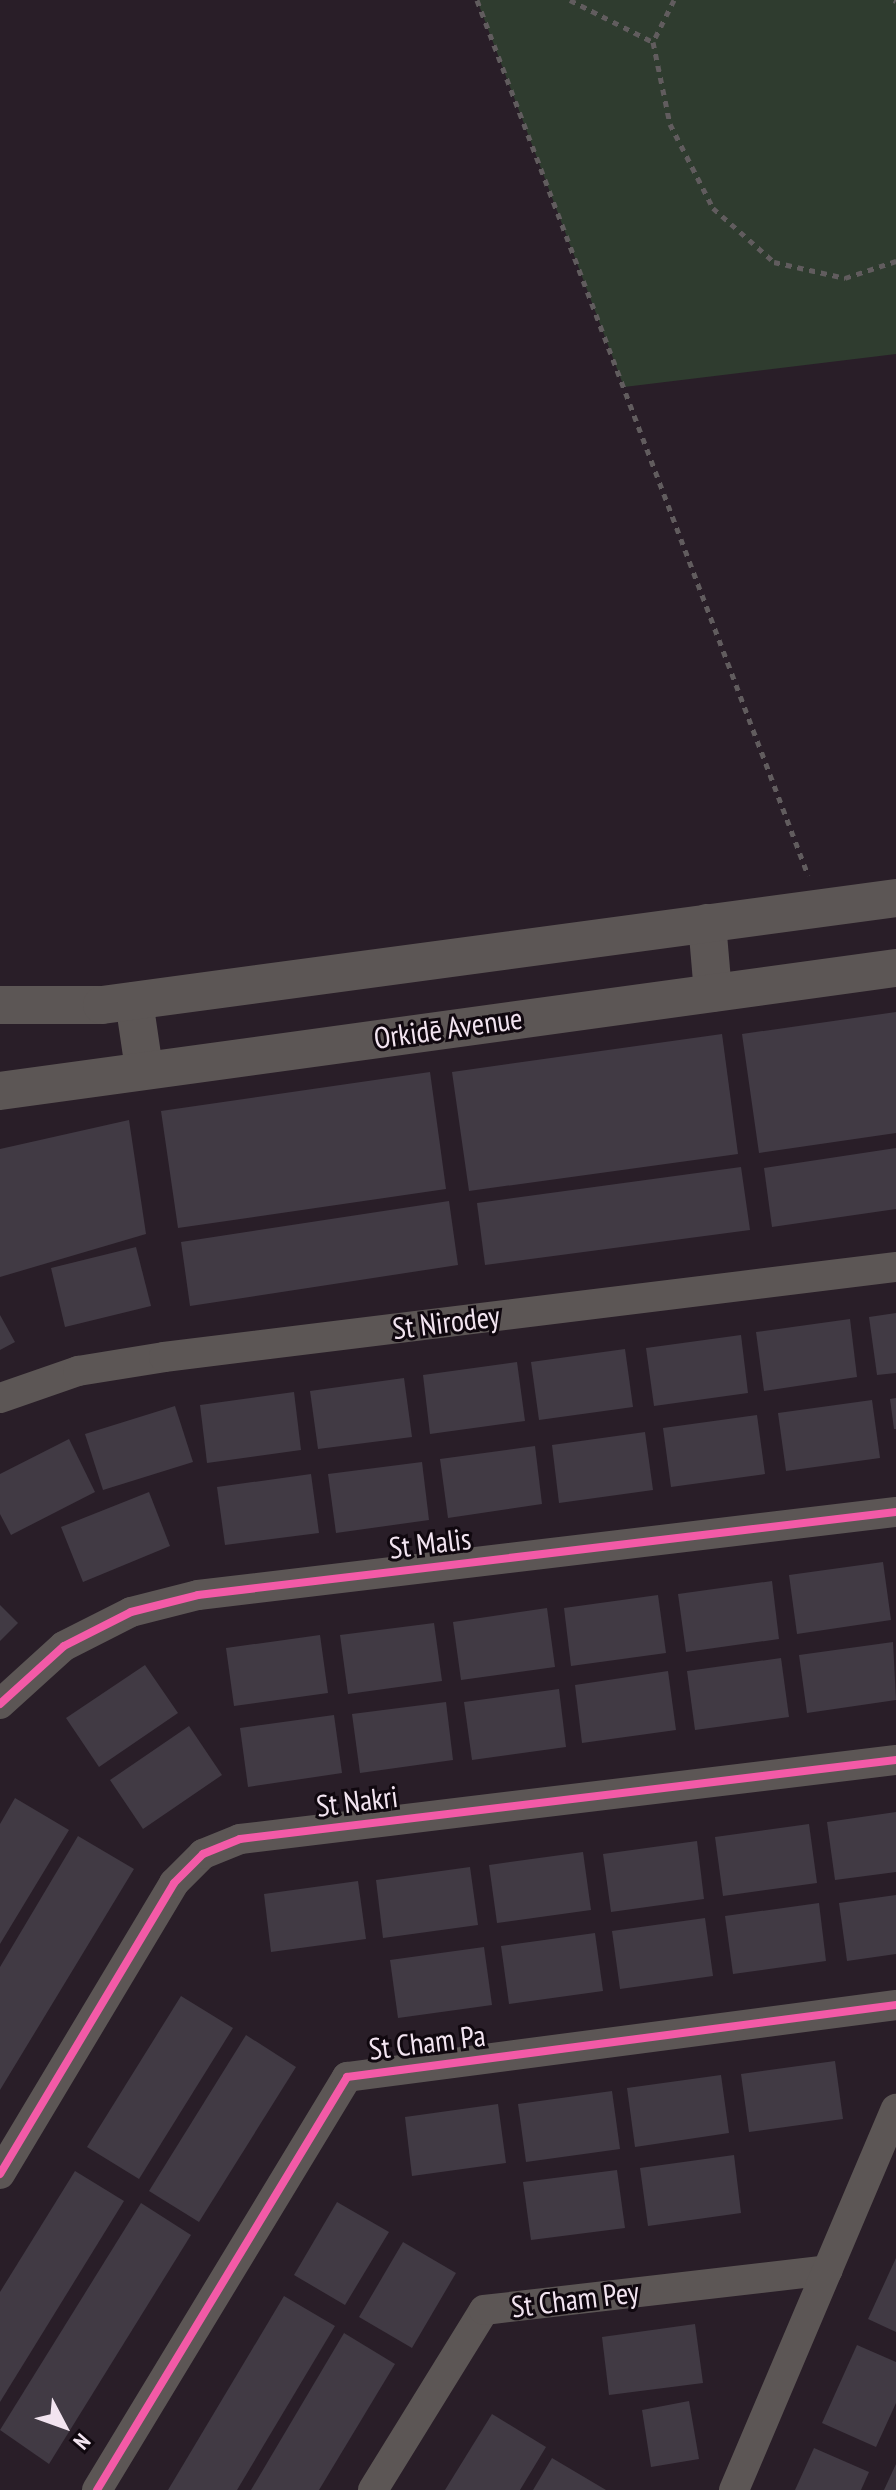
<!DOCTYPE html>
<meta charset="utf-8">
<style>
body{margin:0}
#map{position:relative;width:896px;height:2490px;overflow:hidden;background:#291e28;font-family:"PT Sans Narrow",sans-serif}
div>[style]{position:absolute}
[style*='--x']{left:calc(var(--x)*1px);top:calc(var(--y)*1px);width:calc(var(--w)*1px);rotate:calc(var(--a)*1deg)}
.green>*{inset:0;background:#2f3c2f}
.building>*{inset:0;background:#413a44}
.path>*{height:5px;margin-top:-2.5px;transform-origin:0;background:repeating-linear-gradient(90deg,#615c5e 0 6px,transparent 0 12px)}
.minor>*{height:30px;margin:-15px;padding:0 15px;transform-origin:15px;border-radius:15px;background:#5c5655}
.tertiary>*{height:38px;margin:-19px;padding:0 19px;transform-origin:19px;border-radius:19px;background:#5c5655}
.cycleway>*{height:8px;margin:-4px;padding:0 4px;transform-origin:4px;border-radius:4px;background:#f35aa7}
span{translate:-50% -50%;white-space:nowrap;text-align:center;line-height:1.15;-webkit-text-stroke:6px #10080f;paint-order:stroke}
.street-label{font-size:30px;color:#f2e4f0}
.north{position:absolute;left:24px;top:2386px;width:80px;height:80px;-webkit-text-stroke:6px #10080f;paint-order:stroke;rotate:131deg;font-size:22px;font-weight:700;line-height:32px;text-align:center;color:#f2e4f0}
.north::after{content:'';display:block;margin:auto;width:28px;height:36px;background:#f2e4f0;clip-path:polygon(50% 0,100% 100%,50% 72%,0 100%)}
</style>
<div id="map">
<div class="green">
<div style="clip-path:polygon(477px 0,896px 0,896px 354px,624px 387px)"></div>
</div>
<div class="building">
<div style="clip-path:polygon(896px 1012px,896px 1133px,759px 1153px,742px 1034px)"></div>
<div style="clip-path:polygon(722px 1034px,738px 1154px,469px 1191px,452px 1072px)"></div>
<div style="clip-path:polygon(430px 1072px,446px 1189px,178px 1228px,161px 1111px)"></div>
<div style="clip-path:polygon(129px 1120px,146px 1234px,0 1277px,0 1149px)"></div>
<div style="clip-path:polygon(896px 1148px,896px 1209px,772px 1227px,764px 1168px)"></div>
<div style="clip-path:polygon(741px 1167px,750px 1230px,485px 1265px,477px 1203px)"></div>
<div style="clip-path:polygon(449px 1201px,458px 1265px,190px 1306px,181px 1242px)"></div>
<div style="clip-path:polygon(136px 1247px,151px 1306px,65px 1327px,51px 1268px)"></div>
<div style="clip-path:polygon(896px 1313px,896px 1373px,877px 1375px,869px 1317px)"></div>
<div style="clip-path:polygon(0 1315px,15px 1342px,0 1350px)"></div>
<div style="clip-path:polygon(850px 1319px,857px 1377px,764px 1391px,756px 1332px)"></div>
<div style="clip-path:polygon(741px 1335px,748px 1393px,654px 1406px,646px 1348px)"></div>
<div style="clip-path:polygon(625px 1349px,633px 1407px,539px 1420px,531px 1362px)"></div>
<div style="clip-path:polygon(517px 1362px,525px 1421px,430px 1434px,423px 1375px)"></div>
<div style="clip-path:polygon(404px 1378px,412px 1437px,318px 1449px,310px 1391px)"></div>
<div style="clip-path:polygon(294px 1392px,301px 1450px,207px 1463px,200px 1405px)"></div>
<div style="clip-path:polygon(896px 1398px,896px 1429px,894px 1429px,890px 1399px)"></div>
<div style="clip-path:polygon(872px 1400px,880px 1458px,786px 1471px,778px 1413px)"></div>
<div style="clip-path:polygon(175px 1406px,193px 1462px,103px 1490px,85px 1434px)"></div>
<div style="clip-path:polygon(757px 1415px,765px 1474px,671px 1487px,663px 1428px)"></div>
<div style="clip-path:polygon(645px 1432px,653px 1490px,559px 1503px,552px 1445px)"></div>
<div style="clip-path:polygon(69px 1439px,95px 1492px,11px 1535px,0 1514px,0 1474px)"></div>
<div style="clip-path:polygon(535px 1446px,542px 1504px,448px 1518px,440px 1459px)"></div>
<div style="clip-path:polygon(422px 1462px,429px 1520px,336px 1533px,328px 1474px)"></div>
<div style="clip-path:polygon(311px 1474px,319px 1533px,225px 1545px,217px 1487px)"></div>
<div style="clip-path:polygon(149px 1492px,170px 1546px,83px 1582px,61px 1527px)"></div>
<div style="clip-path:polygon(883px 1562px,891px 1620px,797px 1634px,789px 1575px)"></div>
<div style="clip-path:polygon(772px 1581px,779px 1639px,686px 1652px,678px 1594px)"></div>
<div style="clip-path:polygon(658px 1595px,666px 1653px,571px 1666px,564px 1608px)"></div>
<div style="clip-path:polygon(0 1605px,18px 1623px,0 1641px)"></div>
<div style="clip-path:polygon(547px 1608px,555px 1667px,461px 1680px,453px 1622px)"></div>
<div style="clip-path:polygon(434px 1623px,442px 1681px,348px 1694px,340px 1635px)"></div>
<div style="clip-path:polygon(320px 1635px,328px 1693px,234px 1706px,226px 1648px)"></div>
<div style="clip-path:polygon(893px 1642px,896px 1700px,807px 1713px,799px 1655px)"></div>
<div style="clip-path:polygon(781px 1658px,789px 1717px,695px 1730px,687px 1671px)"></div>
<div style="clip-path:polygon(145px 1665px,178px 1713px,99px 1767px,66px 1718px)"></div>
<div style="clip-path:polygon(668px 1671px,676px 1730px,582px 1743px,575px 1685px)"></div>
<div style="clip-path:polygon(559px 1689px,566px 1747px,472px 1760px,464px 1702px)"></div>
<div style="clip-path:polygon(446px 1702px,453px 1760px,360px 1773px,352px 1714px)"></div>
<div style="clip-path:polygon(334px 1715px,342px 1773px,248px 1787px,240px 1728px)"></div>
<div style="clip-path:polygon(189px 1726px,222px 1775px,143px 1829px,110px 1780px)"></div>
<div style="clip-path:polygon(15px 1798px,69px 1830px,0 1944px,0 1824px)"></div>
<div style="clip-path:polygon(896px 1812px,896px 1872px,835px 1880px,827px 1822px)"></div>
<div style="clip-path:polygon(809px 1824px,817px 1883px,723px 1896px,715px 1837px)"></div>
<div style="clip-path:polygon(78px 1836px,134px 1869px,0 2090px,0 1967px)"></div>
<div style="clip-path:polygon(697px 1841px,704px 1899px,611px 1912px,603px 1854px)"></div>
<div style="clip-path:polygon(583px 1852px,591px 1910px,497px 1923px,489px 1865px)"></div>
<div style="clip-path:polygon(470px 1867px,478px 1925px,383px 1938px,376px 1880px)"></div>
<div style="clip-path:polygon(358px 1881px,366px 1939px,271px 1952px,264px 1894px)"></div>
<div style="clip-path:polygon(896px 1895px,896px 1954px,847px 1961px,839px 1903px)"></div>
<div style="clip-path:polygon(819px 1903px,826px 1961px,733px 1974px,725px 1916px)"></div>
<div style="clip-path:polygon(705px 1918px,713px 1976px,620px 1989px,612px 1931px)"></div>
<div style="clip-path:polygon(595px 1933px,603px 1991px,509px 2004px,501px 1946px)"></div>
<div style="clip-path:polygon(484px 1947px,492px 2005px,398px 2018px,390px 1960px)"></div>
<div style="clip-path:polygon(181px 1996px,233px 2028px,139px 2179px,87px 2147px)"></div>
<div style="clip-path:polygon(246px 2035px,296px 2067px,199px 2222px,149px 2191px)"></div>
<div style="clip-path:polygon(835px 2061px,843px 2119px,749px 2132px,741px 2074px)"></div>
<div style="clip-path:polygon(721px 2075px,729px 2133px,635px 2147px,627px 2088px)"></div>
<div style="clip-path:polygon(612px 2091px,620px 2149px,526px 2162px,518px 2104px)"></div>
<div style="clip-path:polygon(498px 2104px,506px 2163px,412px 2176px,405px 2117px)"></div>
<div style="clip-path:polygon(734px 2155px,741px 2213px,648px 2226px,640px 2168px)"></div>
<div style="clip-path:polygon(617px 2170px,625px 2228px,531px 2240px,523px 2182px)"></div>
<div style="clip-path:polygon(75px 2171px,124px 2201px,0 2402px,0 2292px)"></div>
<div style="clip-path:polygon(337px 2202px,389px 2232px,345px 2305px,294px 2275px)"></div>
<div style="clip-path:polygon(141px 2203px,191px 2235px,49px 2464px,0 2430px)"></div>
<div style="clip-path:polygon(403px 2242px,456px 2273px,412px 2348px,359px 2317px)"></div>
<div style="clip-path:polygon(896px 2258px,896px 2332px,868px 2319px)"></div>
<div style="clip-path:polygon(284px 2296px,335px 2326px,237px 2490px,168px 2490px)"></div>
<div style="clip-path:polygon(695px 2324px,703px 2383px,609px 2395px,602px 2337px)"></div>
<div style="clip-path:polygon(344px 2333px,395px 2364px,319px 2490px,251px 2490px)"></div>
<div style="clip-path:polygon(857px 2345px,896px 2362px,896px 2403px,876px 2447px,822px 2423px)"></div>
<div style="clip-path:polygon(689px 2401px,699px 2459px,651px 2467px,642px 2410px)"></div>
<div style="clip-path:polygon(492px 2414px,546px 2447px,520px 2490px,445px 2490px)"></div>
<div style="clip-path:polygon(814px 2448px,869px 2472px,861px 2490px,795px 2490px)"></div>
<div style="clip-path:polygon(552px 2458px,606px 2490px,533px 2490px)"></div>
<div style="clip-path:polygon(896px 2464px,896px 2490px,884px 2490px)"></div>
</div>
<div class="path">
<div style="--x:477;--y:0;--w:936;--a:69.28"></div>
<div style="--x:570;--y:0;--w:93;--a:26.8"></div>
<div style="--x:674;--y:0;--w:47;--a:116.6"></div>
<div style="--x:653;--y:42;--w:84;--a:78.3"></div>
<div style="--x:670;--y:124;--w:94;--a:62.9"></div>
<div style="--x:713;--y:208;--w:81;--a:41.5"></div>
<div style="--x:774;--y:262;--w:73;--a:12.7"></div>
<div style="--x:845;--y:278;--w:54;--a:-18.4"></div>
<div style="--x:894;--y:0;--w:2;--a:27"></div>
</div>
<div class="minor">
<div style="--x:0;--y:1398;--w:83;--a:-19.1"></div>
<div style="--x:78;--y:1371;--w:87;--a:-9.2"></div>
<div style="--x:164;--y:1357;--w:738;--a:-7.01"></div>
<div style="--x:0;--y:1704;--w:86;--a:-42.2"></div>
<div style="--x:64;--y:1646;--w:75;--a:-26.9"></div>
<div style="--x:131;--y:1612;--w:69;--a:-14.2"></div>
<div style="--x:198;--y:1595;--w:703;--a:-6.78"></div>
<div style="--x:0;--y:2174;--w:339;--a:-59.1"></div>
<div style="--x:174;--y:1883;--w:41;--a:-45"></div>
<div style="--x:203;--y:1854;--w:40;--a:-22"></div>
<div style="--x:240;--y:1839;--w:661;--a:-6.87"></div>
<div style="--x:97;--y:2490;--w:483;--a:-58.8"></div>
<div style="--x:347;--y:2077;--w:554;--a:-7.47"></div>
<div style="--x:373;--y:2490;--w:211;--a:-58.3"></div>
<div style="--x:484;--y:2310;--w:346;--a:-6.6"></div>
<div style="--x:734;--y:2490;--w:414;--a:-67"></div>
</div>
<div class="tertiary">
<div style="--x:707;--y:923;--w:70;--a:85.1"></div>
<div style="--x:134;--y:1001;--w:69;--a:81.6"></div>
<div style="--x:0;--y:1005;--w:102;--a:0"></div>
<div style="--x:102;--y:1005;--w:801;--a:-7.67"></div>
<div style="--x:0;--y:1091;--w:904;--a:-7.82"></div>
</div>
<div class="cycleway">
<div style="--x:0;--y:1704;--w:86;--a:-42.2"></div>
<div style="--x:64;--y:1646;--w:75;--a:-26.9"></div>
<div style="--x:131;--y:1612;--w:69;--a:-14.2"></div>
<div style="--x:198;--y:1595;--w:703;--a:-6.78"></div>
<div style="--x:0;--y:2174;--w:339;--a:-59.1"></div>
<div style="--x:174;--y:1883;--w:41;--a:-45"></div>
<div style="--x:203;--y:1854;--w:40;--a:-22"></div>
<div style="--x:240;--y:1839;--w:661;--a:-6.87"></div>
<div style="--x:97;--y:2490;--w:483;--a:-58.8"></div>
<div style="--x:347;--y:2077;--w:554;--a:-7.47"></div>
</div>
<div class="street-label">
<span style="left:448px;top:1028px;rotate:-8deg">Orkidē Avenue</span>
<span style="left:446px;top:1322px;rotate:-7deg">St Nirodey</span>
<span style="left:430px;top:1543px;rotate:-7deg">St Malis</span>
<span style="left:357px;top:1801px;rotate:-7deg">St Nakri</span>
<span style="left:427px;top:2042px;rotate:-7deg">St Cham Pa</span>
<span style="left:575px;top:2299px;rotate:-7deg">St Cham Pey</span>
</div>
<div class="north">N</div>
</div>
